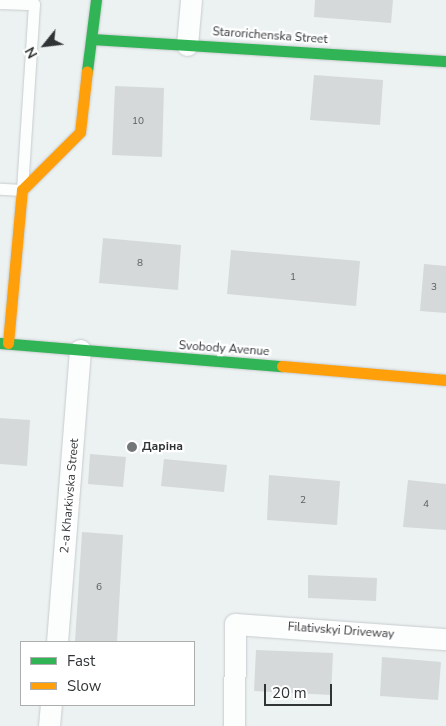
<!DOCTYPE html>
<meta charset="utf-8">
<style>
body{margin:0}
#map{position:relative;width:446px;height:726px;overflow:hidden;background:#ecf1f2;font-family:"Nunito Sans",sans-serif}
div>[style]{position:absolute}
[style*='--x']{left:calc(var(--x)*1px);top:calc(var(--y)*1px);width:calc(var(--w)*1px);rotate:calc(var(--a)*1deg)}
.building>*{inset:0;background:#d5d9d9}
.roads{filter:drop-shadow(0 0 1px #c8cccd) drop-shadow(0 0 1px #c8cccd)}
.lane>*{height:11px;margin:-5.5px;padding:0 5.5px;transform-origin:5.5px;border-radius:5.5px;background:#fcfdfd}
.street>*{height:21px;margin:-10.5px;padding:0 10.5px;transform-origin:10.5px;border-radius:10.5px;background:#fcfdfd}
.fast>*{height:11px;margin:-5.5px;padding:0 5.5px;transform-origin:5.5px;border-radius:5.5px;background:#30b455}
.slow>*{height:11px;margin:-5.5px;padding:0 5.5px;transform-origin:5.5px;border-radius:5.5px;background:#ff9f0a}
.dots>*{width:14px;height:14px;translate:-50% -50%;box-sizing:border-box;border:2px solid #fff;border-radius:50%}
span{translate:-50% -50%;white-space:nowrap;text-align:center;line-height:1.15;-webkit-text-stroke:4.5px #fff;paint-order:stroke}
.number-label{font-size:10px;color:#595d5e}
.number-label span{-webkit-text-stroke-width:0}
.street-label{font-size:12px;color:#303435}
.poi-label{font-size:12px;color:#303435;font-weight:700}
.left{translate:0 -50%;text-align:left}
.legend{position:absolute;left:20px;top:641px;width:175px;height:65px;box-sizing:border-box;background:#fff;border:1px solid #acaeae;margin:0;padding:6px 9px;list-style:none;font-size:15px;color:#303435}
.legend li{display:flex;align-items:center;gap:10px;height:25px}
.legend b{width:25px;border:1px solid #acaeae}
.north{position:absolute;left:20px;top:20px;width:50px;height:50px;-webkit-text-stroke:4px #fff;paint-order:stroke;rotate:241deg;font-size:14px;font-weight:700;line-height:20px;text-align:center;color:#303435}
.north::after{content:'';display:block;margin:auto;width:18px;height:22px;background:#303435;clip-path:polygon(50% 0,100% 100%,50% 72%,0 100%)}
.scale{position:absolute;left:264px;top:684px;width:68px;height:22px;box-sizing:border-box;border:2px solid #303435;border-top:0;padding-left:6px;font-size:15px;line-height:18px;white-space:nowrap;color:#303435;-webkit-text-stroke:4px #fff;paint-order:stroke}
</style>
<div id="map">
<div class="building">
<div style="clip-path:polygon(315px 0,393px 0,391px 23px,314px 17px)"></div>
<div style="clip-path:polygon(314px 75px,383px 80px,380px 125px,310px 120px)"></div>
<div style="clip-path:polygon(115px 86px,164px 88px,162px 157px,112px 155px)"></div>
<div style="clip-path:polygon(103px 238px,181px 245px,178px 290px,99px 283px)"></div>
<div style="clip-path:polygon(231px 250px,360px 261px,356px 306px,227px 294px)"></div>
<div style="clip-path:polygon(424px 264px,446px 266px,446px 313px,420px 311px)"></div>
<div style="clip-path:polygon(0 418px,30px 420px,27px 466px,0 464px)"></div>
<div style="clip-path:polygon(90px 454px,126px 457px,123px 487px,88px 484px)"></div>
<div style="clip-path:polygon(164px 459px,227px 465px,224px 492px,161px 486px)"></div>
<div style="clip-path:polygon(269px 475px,340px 481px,337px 525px,267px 520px)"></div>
<div style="clip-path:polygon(408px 480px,446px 484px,446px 530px,403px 527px)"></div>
<div style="clip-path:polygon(82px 532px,123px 535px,117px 642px,75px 642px)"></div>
<div style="clip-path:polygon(308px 575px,377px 578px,376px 601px,308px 598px)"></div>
<div style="clip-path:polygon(256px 650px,333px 653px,331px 695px,254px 691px)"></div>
<div style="clip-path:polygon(382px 657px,441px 662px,438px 700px,380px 696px)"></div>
</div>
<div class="roads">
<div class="lane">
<div style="--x:0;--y:3;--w:34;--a:2"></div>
<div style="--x:34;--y:4;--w:186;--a:93.7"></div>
<div style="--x:22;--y:190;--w:22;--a:-177"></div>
</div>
<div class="street">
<div style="--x:187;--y:45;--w:45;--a:-84.9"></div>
<div style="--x:57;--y:642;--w:293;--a:-85.5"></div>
<div style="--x:49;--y:726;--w:21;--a:-85"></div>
<div style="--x:234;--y:726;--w:102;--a:-89.4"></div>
<div style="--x:235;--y:624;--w:212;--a:4.1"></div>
</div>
<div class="fast">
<div style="--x:93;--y:39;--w:354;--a:3.6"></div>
<div style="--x:87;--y:71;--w:72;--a:-82.8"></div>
<div style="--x:0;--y:343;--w:283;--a:4.7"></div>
</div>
<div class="slow">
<div style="--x:8;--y:343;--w:154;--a:-84.8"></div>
<div style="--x:22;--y:190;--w:82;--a:-45"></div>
<div style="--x:80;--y:132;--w:61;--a:-83.5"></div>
<div style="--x:282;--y:366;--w:165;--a:4.9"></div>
</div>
</div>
<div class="dots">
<div style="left:132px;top:447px;background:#727677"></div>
</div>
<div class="number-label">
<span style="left:138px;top:122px">10</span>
<span style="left:140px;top:264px">8</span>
<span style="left:293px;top:278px">1</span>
<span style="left:434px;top:288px">3</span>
<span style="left:303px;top:501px">2</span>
<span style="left:426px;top:505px">4</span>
<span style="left:99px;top:588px">6</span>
</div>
<div class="street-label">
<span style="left:270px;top:36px;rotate:4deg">Starorichenska Street</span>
<span style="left:224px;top:349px;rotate:4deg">Svobody Avenue</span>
<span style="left:70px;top:496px;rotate:-85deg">2-a Kharkivska Street</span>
<span style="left:341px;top:631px;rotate:4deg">Filativskyi Driveway</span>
</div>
<div class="poi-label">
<span class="left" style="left:142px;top:447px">Даріна</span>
</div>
<ul class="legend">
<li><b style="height:6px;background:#30b455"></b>Fast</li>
<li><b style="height:6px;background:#ff9f0a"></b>Slow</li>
</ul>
<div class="north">N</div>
<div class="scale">20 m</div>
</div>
